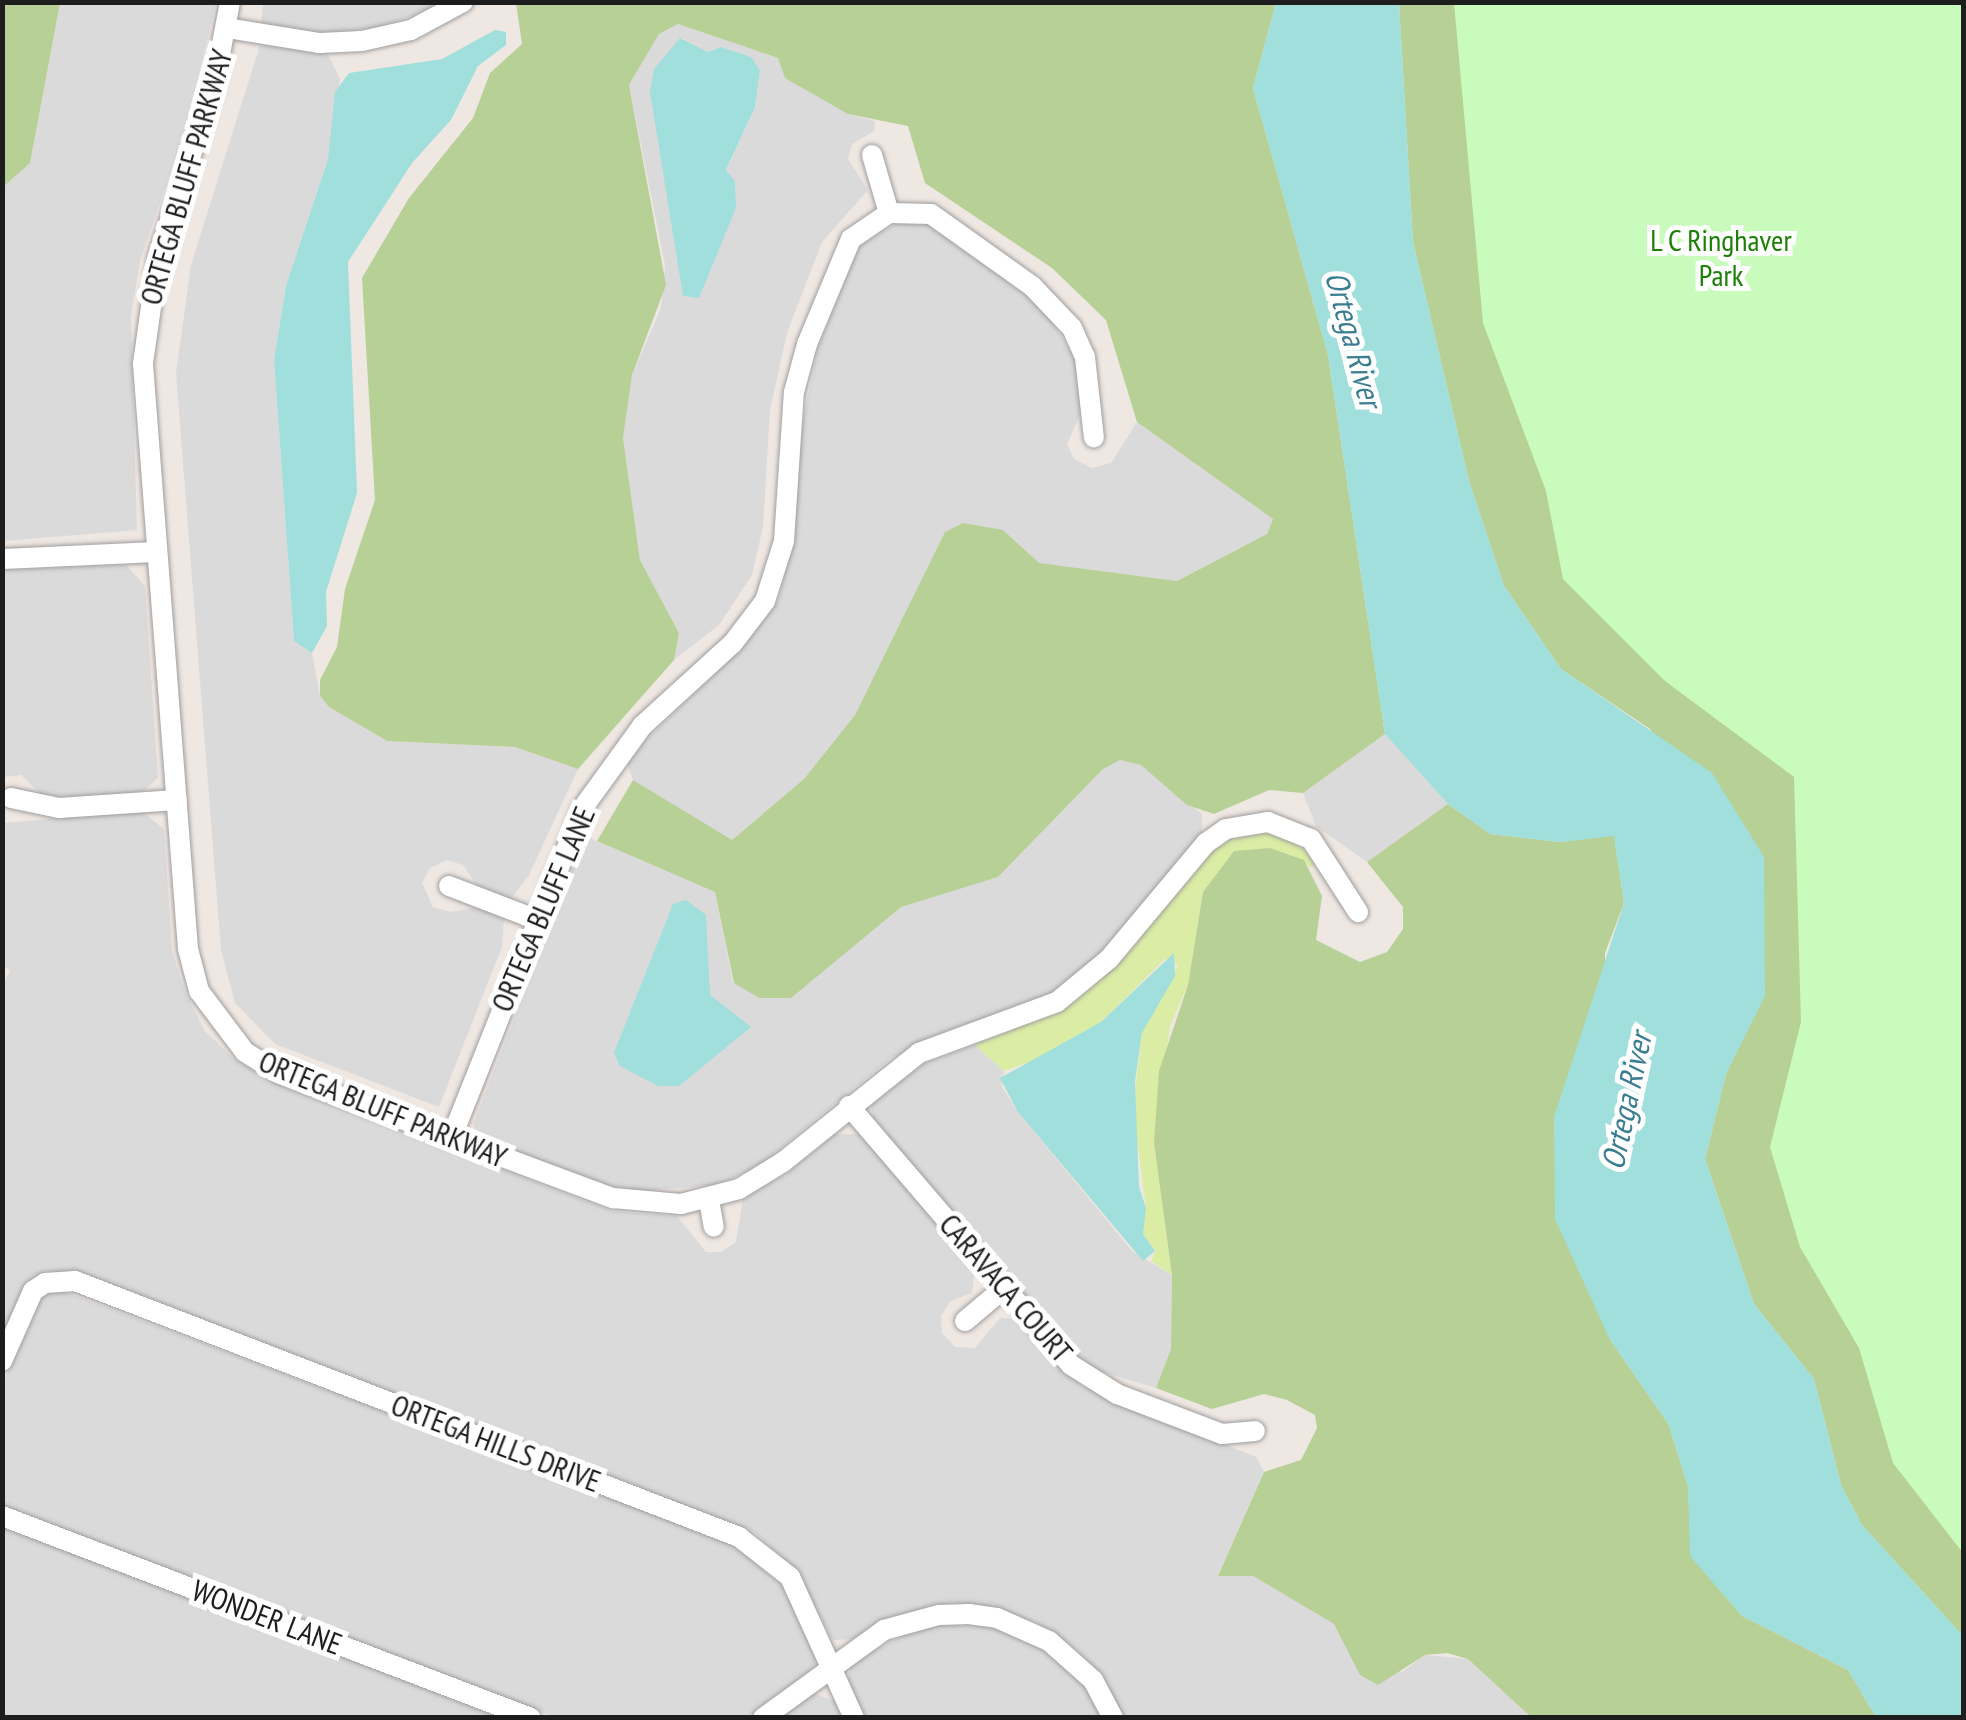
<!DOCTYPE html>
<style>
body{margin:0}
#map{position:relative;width:1966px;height:1720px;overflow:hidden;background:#efe7e2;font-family:"PT Sans Narrow",sans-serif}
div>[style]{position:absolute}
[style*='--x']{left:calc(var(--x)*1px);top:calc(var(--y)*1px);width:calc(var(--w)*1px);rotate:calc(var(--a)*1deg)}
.residential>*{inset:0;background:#dbdada}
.grass>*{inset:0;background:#dbeca5}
.forest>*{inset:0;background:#b6d095}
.park>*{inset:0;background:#c9fcbc}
.water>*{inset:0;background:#a0dfdc}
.roads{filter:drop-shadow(0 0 2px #9e9e9e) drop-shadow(0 0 2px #9e9e9e)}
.minor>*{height:20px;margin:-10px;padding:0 10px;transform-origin:10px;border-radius:10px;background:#fff}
span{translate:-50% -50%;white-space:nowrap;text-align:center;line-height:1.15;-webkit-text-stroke:10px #fff;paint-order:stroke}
.street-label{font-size:30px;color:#1d1d1d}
.park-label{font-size:30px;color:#1d8006}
.water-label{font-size:32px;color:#3b7d91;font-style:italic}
.frame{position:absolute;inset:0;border:5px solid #1d1d1d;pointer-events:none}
</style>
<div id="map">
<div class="residential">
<div style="clip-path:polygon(60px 3px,216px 3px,188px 121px,140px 261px,131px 317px,137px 530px,5px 541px,2px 187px,30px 163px)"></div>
<div style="clip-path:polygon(263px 3px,445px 3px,381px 27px,319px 34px,261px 24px)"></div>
<div style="clip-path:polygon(evenodd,678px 24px,778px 58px,848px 114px,875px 121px,874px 131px,852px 144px,848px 159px,868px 190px,822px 242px,787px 333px,770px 410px,763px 527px,752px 575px,719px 625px,674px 660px,679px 633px,640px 560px,623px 438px,632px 375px,661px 308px,665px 265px,629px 85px,659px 34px,678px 24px,681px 38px,708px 52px,721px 47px,750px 57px,760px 70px,755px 107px,726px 171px,681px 38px)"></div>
<div style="clip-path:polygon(260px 45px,327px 53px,340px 79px,328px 159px,286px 286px,274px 360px,294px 641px,312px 653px,320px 696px,329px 707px,387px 741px,515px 747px,578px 769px,529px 875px,510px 900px,478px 887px,463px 865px,447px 860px,430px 868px,422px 883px,433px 907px,451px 912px,478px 907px,504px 919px,502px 947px,439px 1107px,275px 1044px,235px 1003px,221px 950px,176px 373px,191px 265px)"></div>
<div style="clip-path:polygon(900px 222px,924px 222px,944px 233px,1046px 311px,1074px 358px,1085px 403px,1067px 444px,1074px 459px,1092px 468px,1111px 463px,1137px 422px,1273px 519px,1267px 534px,1177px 581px,1038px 563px,1003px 530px,946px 532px,855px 715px,804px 779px,731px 841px,633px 780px,626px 759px,738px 652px,778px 601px,794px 541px,798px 444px,818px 348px,859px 245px)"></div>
<div style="clip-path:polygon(126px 565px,145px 586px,158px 778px,142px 792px,45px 798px,21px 775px,3px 777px,2px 569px)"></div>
<div style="clip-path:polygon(1385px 734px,1448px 804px,1367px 862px,1316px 826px,1303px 793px)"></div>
<div style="clip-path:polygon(1120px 760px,1141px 765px,1202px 814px,1202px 833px,1094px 960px,1054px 993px,891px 1058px,757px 1167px,716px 1185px,643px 1191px,607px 1185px,483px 1139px,473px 1125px,585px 836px,715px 892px,733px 983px,790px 998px,901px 906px,998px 877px,1103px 769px)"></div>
<div style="clip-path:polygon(141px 811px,164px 829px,172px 951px,185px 992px,205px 1031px,233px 1058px,272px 1082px,611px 1211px,677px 1216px,706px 1252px,721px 1252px,736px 1242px,743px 1198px,785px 1175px,835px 1134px,862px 1134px,975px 1267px,972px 1293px,951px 1301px,941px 1315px,942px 1333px,955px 1347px,975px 1348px,1000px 1318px,1017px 1318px,1082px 1386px,1256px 1457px,1264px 1472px,1218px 1575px,1253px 1576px,1334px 1624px,1348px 1646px,1402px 1672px,1425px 1655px,1468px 1659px,1531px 1717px,1124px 1717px,1103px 1678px,1075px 1648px,1036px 1622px,955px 1605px,916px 1610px,854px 1639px,833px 1640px,795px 1570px,754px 1532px,85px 1273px,46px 1271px,31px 1279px,3px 1335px,2px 987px,10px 970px,2px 966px,3px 823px)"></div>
<div style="clip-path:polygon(975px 1045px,1004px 1071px,1002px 1087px,1018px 1112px,1132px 1251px,1172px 1275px,1171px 1349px,1156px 1388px,1089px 1368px,874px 1122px,871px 1107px,877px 1094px,902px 1072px)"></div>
<div style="clip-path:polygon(61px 1290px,743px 1548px,786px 1585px,816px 1654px,815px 1666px,752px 1717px,554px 1717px,3px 1505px,2px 1387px,33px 1309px,43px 1296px)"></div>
<div style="clip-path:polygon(3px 1524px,506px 1717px,3px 1717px)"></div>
<div style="clip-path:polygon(925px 1625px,994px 1626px,1037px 1643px,1074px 1672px,1106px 1717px,862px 1717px,847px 1684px,852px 1661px)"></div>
<div style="clip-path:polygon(811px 1693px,838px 1702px,845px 1718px,778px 1718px)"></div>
</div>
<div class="grass">
<div style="clip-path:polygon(1260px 830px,1287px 837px,1317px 860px,1312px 868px,1287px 853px,1203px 892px,1188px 985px,1170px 1026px,1154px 1143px,1172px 1275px,1151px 1261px,1155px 1251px,1143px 1234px,1146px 1208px,1133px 1108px,1142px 1033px,1178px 965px,1165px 959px,1101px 1022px,1053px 1054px,1004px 1071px,975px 1045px,1069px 1006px,1117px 963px,1208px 854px,1229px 838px)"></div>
</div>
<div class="forest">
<div style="clip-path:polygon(3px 2px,60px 3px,30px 163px,3px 187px)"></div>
<div style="clip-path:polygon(516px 3px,1276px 3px,1253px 88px,1328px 355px,1385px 734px,1303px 793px,1269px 790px,1214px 814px,1187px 805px,1141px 765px,1120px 760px,1103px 769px,998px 877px,901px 907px,791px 998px,759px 998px,734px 983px,715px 892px,597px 841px,633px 780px,732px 840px,804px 779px,855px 715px,945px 532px,963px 523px,1003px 530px,1039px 563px,1177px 581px,1267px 534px,1273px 519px,1137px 422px,1106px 320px,1052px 268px,925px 183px,908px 126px,848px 114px,785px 78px,778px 58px,678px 24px,659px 34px,629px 85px,666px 285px,632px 375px,623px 438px,640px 560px,679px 633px,674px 660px,578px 769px,515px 747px,387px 741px,329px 707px,320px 696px,320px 680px,337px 647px,345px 589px,375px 500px,362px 278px,409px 198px,473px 118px,490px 73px,522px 44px)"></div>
<div style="clip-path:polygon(1399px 3px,1963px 3px,1963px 1636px,1862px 1525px,1841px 1485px,1814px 1379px,1754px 1304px,1705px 1159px,1726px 1074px,1764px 996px,1650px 729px,1561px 669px,1504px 586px,1469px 481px,1413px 242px)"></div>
<div style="clip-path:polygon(1448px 804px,1490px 834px,1560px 842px,1614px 835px,1624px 903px,1605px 953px,1609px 1338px,1669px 1425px,1688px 1487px,1691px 1556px,1742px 1616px,1848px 1670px,1876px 1717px,1531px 1717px,1468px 1659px,1447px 1653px,1425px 1655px,1378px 1685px,1360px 1675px,1334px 1624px,1253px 1576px,1218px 1576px,1264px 1472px,1301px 1460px,1317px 1428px,1315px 1415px,1287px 1400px,1264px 1394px,1212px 1409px,1156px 1388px,1171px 1349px,1172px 1275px,1154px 1143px,1159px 1071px,1188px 985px,1203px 892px,1234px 851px,1270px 848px,1304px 860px,1322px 896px,1316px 940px,1360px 962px,1387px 952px,1403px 929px,1403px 907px,1367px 862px)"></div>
</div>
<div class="park">
<div style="clip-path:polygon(1454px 3px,1963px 3px,1963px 1553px,1893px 1463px,1859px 1348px,1800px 1247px,1770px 1147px,1801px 1022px,1794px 777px,1665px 681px,1563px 579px,1546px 491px,1483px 323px)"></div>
</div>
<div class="water">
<div style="clip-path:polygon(1276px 3px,1399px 3px,1413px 242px,1469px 481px,1504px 586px,1561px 669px,1712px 773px,1764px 857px,1765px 996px,1726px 1074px,1705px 1159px,1754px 1304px,1814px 1379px,1841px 1485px,1862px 1525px,1963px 1636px,1963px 1717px,1876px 1717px,1848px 1670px,1742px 1616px,1690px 1556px,1688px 1487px,1669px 1425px,1609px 1338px,1555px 1219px,1554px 1117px,1624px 903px,1614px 836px,1560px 842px,1490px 834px,1448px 804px,1385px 734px,1328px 355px,1253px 88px)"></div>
<div style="clip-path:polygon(495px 30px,506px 32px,506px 45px,478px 66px,451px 120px,412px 163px,348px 262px,357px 493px,326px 592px,327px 626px,312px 653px,294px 641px,274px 360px,286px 286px,328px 159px,335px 92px,349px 73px,442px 59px)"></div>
<div style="clip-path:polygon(680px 38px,708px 52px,721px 47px,751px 57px,760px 70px,755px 107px,726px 170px,735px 181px,736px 208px,699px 298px,683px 296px,650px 92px,654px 69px)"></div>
<div style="clip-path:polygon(686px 900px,706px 915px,710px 995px,751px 1027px,679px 1086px,658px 1086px,620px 1066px,614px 1053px,673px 904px)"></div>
<div style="clip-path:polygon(1174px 953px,1175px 976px,1142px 1033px,1135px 1081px,1139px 1187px,1146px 1208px,1143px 1234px,1155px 1251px,1143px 1261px,1018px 1112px,1000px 1078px,1101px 1022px)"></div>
</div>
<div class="roads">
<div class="minor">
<div style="--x:230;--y:2;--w:79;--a:100.9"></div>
<div style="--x:215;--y:80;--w:187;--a:107.8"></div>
<div style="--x:158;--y:258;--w:107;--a:98.1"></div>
<div style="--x:143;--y:364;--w:587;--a:85.6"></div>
<div style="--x:188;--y:949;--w:43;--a:75.3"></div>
<div style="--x:199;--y:991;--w:76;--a:53"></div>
<div style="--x:245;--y:1052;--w:39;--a:32"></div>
<div style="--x:278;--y:1073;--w:358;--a:20.5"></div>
<div style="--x:613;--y:1198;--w:68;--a:5"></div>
<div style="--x:681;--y:1204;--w:60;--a:-14.5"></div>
<div style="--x:739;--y:1189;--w:52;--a:-31.5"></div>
<div style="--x:783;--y:1162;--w:174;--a:-38.7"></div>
<div style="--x:919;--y:1053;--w:147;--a:-20.3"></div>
<div style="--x:1057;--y:1002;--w:67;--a:-39.6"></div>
<div style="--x:1109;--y:959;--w:151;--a:-50.1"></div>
<div style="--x:1206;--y:843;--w:24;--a:-35"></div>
<div style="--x:1226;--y:829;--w:43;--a:-9.5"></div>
<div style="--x:1268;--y:822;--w:46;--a:21.6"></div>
<div style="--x:1311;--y:839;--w:87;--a:57.2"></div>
<div style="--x:227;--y:28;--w:94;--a:9.2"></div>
<div style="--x:320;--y:43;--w:42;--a:-2.7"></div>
<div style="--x:362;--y:41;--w:50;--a:-12.7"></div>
<div style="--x:411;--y:30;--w:59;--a:-28.3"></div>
<div style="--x:872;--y:155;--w:60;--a:73.7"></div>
<div style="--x:2;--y:559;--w:155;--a:-2.6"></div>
<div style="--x:11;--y:798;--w:49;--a:11.8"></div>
<div style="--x:59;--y:808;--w:118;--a:-3.9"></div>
<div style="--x:449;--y:886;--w:92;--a:21"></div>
<div style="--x:849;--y:1106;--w:341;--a:49.4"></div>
<div style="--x:1071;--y:1365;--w:54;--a:32.2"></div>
<div style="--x:1117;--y:1394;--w:112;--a:20.9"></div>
<div style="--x:1222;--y:1434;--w:33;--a:-5"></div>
<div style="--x:451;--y:1139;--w:355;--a:-68.3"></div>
<div style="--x:582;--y:809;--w:102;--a:-54.1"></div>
<div style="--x:642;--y:726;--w:123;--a:-42.4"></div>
<div style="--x:733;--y:643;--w:53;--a:-52.7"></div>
<div style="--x:765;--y:601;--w:63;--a:-72.4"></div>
<div style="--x:784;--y:541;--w:149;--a:-86.2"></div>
<div style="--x:794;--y:392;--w:50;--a:-74.8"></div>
<div style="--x:807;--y:344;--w:114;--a:-67.3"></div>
<div style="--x:851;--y:239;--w:46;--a:-34.4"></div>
<div style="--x:889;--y:213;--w:42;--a:1.4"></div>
<div style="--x:931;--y:214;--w:124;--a:35.5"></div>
<div style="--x:1032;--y:286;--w:58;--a:46.4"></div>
<div style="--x:1072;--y:328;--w:32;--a:66"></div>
<div style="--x:1085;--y:357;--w:81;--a:83.7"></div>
<div style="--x:709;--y:1200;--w:27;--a:80"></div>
<div style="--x:965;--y:1321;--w:51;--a:-40.2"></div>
<div style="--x:2;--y:1361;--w:77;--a:-66.1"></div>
<div style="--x:33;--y:1291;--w:14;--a:-34"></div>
<div style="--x:45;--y:1283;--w:30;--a:-4"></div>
<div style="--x:75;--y:1281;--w:712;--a:21.08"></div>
<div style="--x:739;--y:1537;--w:65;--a:38.1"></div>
<div style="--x:790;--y:1577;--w:155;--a:65.6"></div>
<div style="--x:2;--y:1516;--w:566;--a:20.9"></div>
<div style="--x:763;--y:1718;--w:150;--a:-36"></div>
<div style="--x:884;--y:1630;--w:57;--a:-15.3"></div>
<div style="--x:939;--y:1615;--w:30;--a:-2"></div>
<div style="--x:969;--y:1614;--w:28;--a:8"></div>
<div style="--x:997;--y:1618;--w:57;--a:23.9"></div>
<div style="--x:1049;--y:1641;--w:59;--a:41.6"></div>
<div style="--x:1093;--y:1680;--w:43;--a:62.2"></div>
</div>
</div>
<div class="street-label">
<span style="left:186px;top:177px;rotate:-74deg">ORTEGA BLUFF PARKWAY</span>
<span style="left:543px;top:909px;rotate:-67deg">ORTEGA BLUFF LANE</span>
<span style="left:383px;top:1109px;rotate:22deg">ORTEGA BLUFF PARKWAY</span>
<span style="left:1006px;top:1288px;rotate:49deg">CARAVACA COURT</span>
<span style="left:496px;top:1443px;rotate:21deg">ORTEGA HILLS DRIVE</span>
<span style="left:267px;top:1617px;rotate:21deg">WONDER LANE</span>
</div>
<div class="park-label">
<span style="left:1721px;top:257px">L C Ringhaver<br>Park</span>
</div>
<div class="water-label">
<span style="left:1354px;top:339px;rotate:75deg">Ortega River</span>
<span style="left:1626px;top:1101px;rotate:-78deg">Ortega River</span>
</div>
<div class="frame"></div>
</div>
